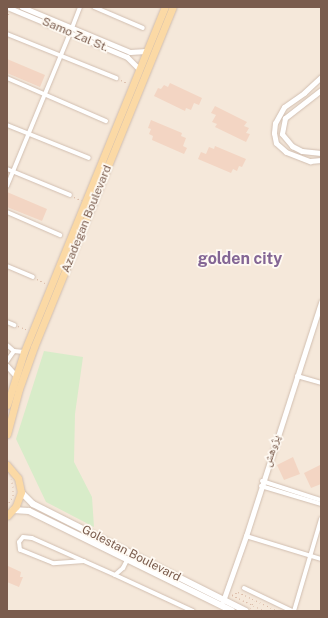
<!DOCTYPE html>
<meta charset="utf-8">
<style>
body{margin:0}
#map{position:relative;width:328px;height:618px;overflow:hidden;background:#fdf6ec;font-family:"Public Sans","Noto Naskh Arabic",sans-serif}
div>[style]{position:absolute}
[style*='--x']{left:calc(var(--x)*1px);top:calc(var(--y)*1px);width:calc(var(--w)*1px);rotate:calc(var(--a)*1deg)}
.residential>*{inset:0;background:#f5e8da}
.green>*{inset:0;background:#d8ecc9}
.building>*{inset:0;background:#f3d5c3}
.path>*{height:1px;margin-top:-0.5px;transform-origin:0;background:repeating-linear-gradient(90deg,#d9b8a5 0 1px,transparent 0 4px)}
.roads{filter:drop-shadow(0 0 1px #d1beb0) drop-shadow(0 0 1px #d1beb0)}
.minor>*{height:4px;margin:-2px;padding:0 2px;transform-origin:2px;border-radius:2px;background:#fff}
.tertiary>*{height:5px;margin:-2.5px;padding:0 2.5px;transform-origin:2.5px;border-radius:2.5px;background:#fff}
.secondary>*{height:6px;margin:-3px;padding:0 3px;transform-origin:3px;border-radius:3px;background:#fff}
.primary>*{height:7px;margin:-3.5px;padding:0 3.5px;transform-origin:3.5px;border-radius:3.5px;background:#fbd9a5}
span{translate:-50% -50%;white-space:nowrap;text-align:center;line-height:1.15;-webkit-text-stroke:3.5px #fffaf3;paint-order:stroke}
.street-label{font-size:12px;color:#7a5c4d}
.district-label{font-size:16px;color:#846695;font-weight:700}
.frame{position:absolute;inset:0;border:8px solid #7a5c4d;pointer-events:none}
</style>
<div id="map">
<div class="residential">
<div style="clip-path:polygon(7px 7px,321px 7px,321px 611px,7px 611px)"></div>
</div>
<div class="green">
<div style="clip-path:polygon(44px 351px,83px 357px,75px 414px,74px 462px,92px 497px,94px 527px,46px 502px,16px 439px)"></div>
</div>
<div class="building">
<div style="clip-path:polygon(7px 59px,45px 75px,40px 87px,7px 73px)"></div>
<div style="clip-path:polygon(170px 83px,202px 98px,199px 105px,194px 103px,191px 110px,186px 108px,185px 111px,154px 96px,158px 88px,161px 89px,164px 85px,168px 87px)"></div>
<div style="clip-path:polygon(215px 106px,247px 122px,244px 126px,249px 128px,246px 133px,250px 134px,246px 142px,215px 127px,217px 124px,212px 122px,216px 115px,211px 113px)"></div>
<div style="clip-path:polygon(151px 120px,182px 133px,181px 136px,186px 138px,183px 146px,187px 148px,184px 154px,152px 140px,153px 136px,149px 134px,151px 129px,148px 128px)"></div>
<div style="clip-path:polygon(215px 146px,246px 159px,242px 167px,239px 166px,237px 171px,233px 169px,231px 173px,198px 159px,201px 152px,206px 154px,209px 147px,214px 149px)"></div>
<div style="clip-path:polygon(7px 192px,47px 209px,42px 221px,7px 207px)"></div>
<div style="clip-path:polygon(293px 457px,300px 474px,284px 480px,277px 465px)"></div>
<div style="clip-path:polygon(320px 465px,321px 484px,311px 488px,304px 473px)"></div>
<div style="clip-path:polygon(8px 566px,21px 572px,20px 577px,23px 577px,19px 587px,7px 582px)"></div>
</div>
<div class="path">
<div style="--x:7;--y:18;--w:5;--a:-68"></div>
<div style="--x:121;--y:80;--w:7;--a:27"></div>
<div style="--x:74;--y:197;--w:8;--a:23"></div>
<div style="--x:37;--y:279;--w:9;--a:27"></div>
<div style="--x:18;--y:326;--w:9;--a:21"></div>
<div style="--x:7;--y:497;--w:5;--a:22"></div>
<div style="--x:7;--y:506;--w:13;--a:-61"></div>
<div style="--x:13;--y:495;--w:8;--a:-90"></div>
<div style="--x:13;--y:487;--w:8;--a:-104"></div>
<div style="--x:238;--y:592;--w:44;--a:25.4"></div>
<div style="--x:232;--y:595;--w:37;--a:26"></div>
<div style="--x:232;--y:595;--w:7;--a:-27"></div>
<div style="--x:250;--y:608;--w:8;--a:-60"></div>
</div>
<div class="roads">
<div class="minor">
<div style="--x:94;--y:7;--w:53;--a:23.2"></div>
<div style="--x:72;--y:28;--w:22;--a:-69"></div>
<div style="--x:7;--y:34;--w:118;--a:22"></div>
<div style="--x:7;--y:78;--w:108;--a:23.5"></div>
<div style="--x:7;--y:125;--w:88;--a:21.9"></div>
<div style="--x:7;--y:169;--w:68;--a:22.4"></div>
<div style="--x:7;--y:186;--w:165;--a:-67.6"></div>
<div style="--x:7;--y:212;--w:58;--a:23.5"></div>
<div style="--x:7;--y:266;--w:28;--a:23"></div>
<div style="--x:7;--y:322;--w:8;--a:23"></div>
<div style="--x:7;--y:345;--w:9;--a:41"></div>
<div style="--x:14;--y:351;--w:10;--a:6"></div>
<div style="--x:7;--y:361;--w:12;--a:-55"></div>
<div style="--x:297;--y:376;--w:25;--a:16"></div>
<div style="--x:262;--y:481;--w:62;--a:17.9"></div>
<div style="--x:261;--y:486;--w:63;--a:16.7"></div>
<div style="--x:246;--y:536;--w:78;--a:17"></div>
<div style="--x:84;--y:561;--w:31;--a:176"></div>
<div style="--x:53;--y:563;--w:35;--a:-158"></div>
<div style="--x:20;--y:550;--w:8;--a:-97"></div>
<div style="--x:19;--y:542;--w:6;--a:-51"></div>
<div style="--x:23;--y:537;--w:9;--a:6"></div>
<div style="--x:32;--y:538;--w:91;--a:24"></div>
<div style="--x:115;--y:575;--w:11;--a:-41"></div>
<div style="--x:123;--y:568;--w:9;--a:-63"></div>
<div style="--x:115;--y:575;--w:86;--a:24.8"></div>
<div style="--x:244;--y:588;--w:53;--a:25.6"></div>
<div style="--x:294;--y:611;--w:96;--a:-73.6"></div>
</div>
<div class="tertiary">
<div style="--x:7;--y:7;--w:130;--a:22.6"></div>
<div style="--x:127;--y:57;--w:17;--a:45"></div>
<div style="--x:22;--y:7;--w:117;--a:22.6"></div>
<div style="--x:130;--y:52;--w:16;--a:-4"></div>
<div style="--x:321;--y:77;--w:23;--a:137"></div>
<div style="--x:304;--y:93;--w:24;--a:145"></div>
<div style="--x:284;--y:107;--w:18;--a:119"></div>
<div style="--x:275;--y:123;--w:10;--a:96"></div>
<div style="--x:274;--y:133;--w:10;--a:79"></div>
<div style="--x:276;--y:143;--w:13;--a:42"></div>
<div style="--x:286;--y:152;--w:26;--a:21"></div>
<div style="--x:310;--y:161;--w:11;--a:-5"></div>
<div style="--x:321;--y:90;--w:46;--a:142.1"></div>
<div style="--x:285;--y:118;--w:16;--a:101"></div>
<div style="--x:282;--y:134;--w:16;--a:50"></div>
<div style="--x:292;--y:146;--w:11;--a:27"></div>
<div style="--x:302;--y:151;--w:19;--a:6"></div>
<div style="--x:7;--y:366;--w:13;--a:48"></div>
<div style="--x:223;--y:601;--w:69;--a:-70.5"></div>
<div style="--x:246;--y:536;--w:246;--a:-72.2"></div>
</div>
<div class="secondary">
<div style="--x:21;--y:492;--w:17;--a:45"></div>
<div style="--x:33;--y:504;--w:238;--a:26.7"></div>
<div style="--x:13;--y:510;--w:16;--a:4"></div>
<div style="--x:29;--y:511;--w:226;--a:26.2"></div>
</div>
<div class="primary">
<div style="--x:7;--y:405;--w:56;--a:-72.2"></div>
<div style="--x:24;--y:352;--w:373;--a:-67.8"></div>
<div style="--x:7;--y:434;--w:47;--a:-75.1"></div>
<div style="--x:19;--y:389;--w:45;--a:-70.3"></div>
<div style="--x:34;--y:347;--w:367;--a:-67.8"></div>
<div style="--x:7;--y:465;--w:17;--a:50"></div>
<div style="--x:18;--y:478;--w:14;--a:78"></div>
<div style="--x:21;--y:492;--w:15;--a:110"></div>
<div style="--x:16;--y:506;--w:13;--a:132"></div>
</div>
</div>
<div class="street-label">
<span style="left:75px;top:35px;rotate:23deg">Samo Zal St.</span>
<span style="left:87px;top:219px;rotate:-68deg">Azadegan Boulevard</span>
<span style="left:272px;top:451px;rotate:-72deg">پژوهش</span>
<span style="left:131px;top:554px;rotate:27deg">Golestan Boulevard</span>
</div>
<div class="district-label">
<span style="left:240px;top:259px">golden city</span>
</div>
<div class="frame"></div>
</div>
